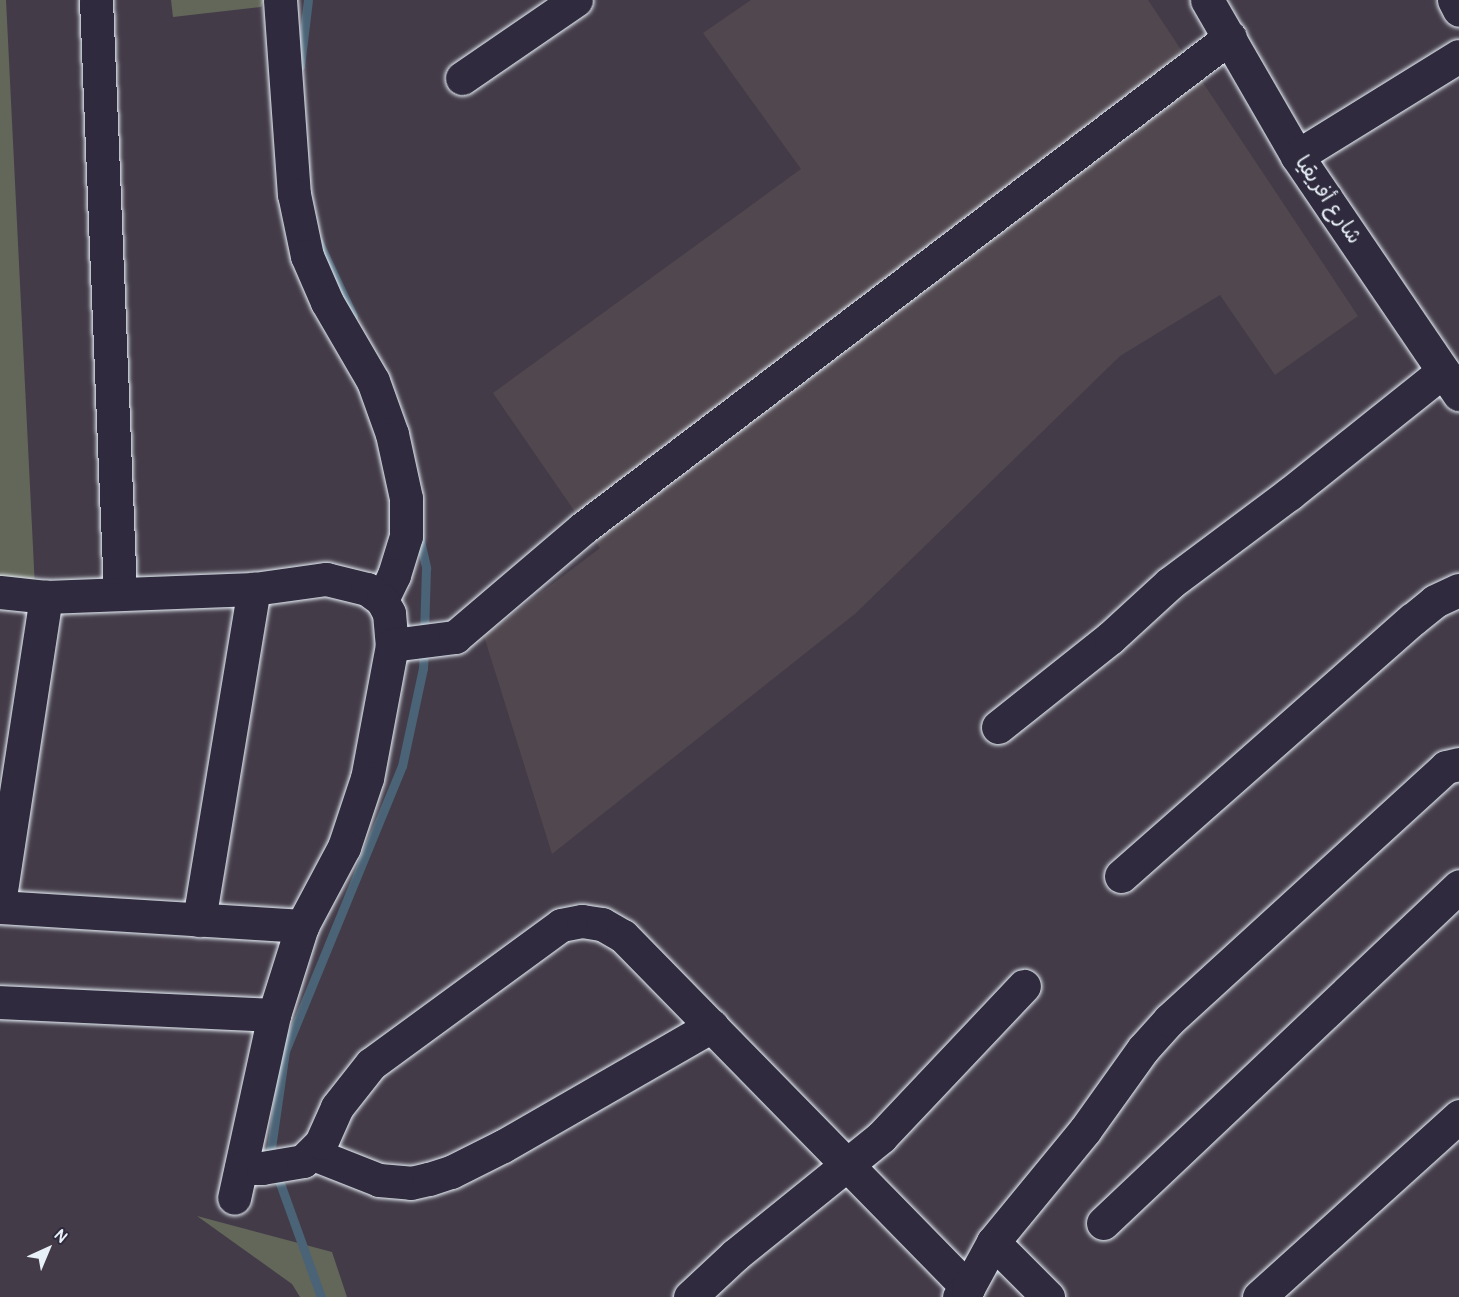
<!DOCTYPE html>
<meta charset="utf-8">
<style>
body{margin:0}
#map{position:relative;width:1459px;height:1297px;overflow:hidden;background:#433b48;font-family:Pangolin,"Playpen Sans Arabic",sans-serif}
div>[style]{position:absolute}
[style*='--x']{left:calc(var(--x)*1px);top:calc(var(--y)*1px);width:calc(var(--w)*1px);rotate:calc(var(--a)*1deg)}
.built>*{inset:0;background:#51474f}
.green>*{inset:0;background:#636759}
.stream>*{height:9px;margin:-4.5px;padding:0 4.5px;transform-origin:4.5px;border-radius:4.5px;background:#4b6376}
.roads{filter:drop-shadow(0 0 2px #e8f1f8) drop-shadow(0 0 2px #e8f1f8)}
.minor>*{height:33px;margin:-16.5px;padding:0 16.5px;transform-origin:16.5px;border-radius:16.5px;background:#2f2a3d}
span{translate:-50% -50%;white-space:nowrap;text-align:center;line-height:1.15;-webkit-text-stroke:6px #2f2a3d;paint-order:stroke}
.street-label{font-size:21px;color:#e8f1f8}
.north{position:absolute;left:18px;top:1219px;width:60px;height:60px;-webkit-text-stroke:4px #2f2a3d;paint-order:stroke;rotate:44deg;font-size:16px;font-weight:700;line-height:24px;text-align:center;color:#e8f1f8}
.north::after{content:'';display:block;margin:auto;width:21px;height:27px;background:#e8f1f8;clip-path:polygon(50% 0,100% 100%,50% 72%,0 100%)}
</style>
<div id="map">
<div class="built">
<div style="clip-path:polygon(751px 0,1148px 0,1358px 316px,1275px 375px,1220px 295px,1120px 356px,856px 613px,552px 854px,484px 636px,600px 548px,493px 393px,801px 169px,703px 33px)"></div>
</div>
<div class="green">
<div style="clip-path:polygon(0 0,6px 0,35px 588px,0 583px)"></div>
<div style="clip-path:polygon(171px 0,264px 0,261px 7px,173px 17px)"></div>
<div style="clip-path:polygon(197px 1216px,332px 1252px,347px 1297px,300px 1297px,292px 1284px)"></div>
</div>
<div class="stream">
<div style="--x:300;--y:66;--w:66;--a:-83.1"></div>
<div style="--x:318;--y:241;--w:83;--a:65"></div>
<div style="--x:418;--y:532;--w:37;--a:77"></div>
<div style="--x:426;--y:568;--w:66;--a:91.7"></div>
<div style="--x:271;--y:1159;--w:4;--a:-104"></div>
<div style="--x:270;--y:1155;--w:105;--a:-81.8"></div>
<div style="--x:285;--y:1051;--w:308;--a:-67.7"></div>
<div style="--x:402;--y:766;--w:100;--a:-77.9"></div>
<div style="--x:423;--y:668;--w:20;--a:-87"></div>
<div style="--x:276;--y:1172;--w:133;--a:70.2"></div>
</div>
<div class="roads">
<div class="minor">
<div style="--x:96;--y:0;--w:593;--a:87.68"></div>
<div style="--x:280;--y:0;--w:195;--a:85.9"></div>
<div style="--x:294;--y:194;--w:63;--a:78.2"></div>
<div style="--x:307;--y:256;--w:50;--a:66.5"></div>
<div style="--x:327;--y:302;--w:91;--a:59.8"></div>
<div style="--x:373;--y:381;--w:56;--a:70.3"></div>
<div style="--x:392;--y:434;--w:66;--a:77.7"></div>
<div style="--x:406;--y:498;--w:38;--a:90"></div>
<div style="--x:406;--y:536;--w:41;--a:107.1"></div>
<div style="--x:394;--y:575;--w:28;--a:116"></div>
<div style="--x:1207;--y:0;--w:180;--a:60"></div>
<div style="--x:1297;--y:156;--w:288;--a:55.8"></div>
<div style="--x:1454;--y:0;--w:11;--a:63"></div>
<div style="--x:462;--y:78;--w:138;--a:-34.4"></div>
<div style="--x:1297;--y:156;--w:190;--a:-31.7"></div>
<div style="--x:0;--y:592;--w:46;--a:6.2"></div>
<div style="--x:46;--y:597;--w:208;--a:-2.2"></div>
<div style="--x:254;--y:589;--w:73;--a:-7.9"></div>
<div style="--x:326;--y:579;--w:42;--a:13.7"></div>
<div style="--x:367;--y:589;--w:19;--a:36"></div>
<div style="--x:382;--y:600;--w:15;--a:62"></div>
<div style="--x:389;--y:613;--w:32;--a:85"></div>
<div style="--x:392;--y:645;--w:135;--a:100.6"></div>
<div style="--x:367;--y:778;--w:73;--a:108.4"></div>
<div style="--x:344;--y:847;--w:89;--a:118"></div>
<div style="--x:302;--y:926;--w:93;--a:107.5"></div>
<div style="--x:274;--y:1015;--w:187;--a:102.3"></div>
<div style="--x:392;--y:645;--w:64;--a:-7.2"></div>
<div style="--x:455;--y:637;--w:168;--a:-40.4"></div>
<div style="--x:583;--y:528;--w:812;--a:-37.19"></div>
<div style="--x:998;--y:727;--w:143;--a:-38.5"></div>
<div style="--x:1110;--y:638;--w:81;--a:-42.5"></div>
<div style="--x:1170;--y:583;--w:149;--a:-36.8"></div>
<div style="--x:1289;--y:494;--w:197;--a:-38.6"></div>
<div style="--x:1121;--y:876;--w:389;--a:-41.4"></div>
<div style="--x:1413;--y:619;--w:28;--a:-39"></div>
<div style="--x:1435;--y:601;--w:26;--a:-25"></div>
<div style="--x:0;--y:897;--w:304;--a:-81.3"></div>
<div style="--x:0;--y:907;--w:303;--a:3.6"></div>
<div style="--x:199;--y:920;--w:336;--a:-80.6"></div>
<div style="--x:0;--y:1002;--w:274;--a:2.7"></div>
<div style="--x:313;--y:1154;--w:71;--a:21.5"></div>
<div style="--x:379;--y:1180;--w:32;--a:5"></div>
<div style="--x:411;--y:1183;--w:18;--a:-13"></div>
<div style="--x:429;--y:1179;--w:23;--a:-18"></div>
<div style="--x:451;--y:1172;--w:58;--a:-26.6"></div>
<div style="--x:503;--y:1146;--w:241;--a:-29.9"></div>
<div style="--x:241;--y:1168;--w:21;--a:0"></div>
<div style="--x:262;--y:1168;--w:42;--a:-9.7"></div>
<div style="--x:303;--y:1161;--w:25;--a:-45"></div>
<div style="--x:321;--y:1143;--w:39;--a:-66"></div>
<div style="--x:337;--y:1107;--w:55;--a:-51.7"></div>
<div style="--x:371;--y:1064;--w:235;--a:-36.2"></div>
<div style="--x:561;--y:925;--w:21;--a:-11"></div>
<div style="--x:582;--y:921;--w:20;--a:9"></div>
<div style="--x:602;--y:924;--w:24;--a:30"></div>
<div style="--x:623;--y:936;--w:493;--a:45.6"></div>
<div style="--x:1103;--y:1223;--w:490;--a:-43.4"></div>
<div style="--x:993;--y:1242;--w:78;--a:45"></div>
<div style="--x:690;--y:1297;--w:62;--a:-43"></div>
<div style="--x:735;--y:1255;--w:188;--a:-38.9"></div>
<div style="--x:881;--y:1137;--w:208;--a:-46.6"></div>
<div style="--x:959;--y:1297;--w:13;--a:-45"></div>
<div style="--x:968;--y:1288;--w:52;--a:-61.5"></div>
<div style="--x:993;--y:1242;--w:145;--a:-50.6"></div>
<div style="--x:1085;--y:1130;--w:100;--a:-54.4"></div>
<div style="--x:1143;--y:1049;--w:39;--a:-48"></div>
<div style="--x:1169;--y:1020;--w:375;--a:-42.4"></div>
<div style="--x:1446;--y:767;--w:13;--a:-13"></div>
<div style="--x:1259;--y:1297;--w:270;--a:-42.1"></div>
</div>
</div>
<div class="street-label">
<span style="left:1328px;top:200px;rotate:56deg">شارع أفريقيا</span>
</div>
<div class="north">N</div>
</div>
